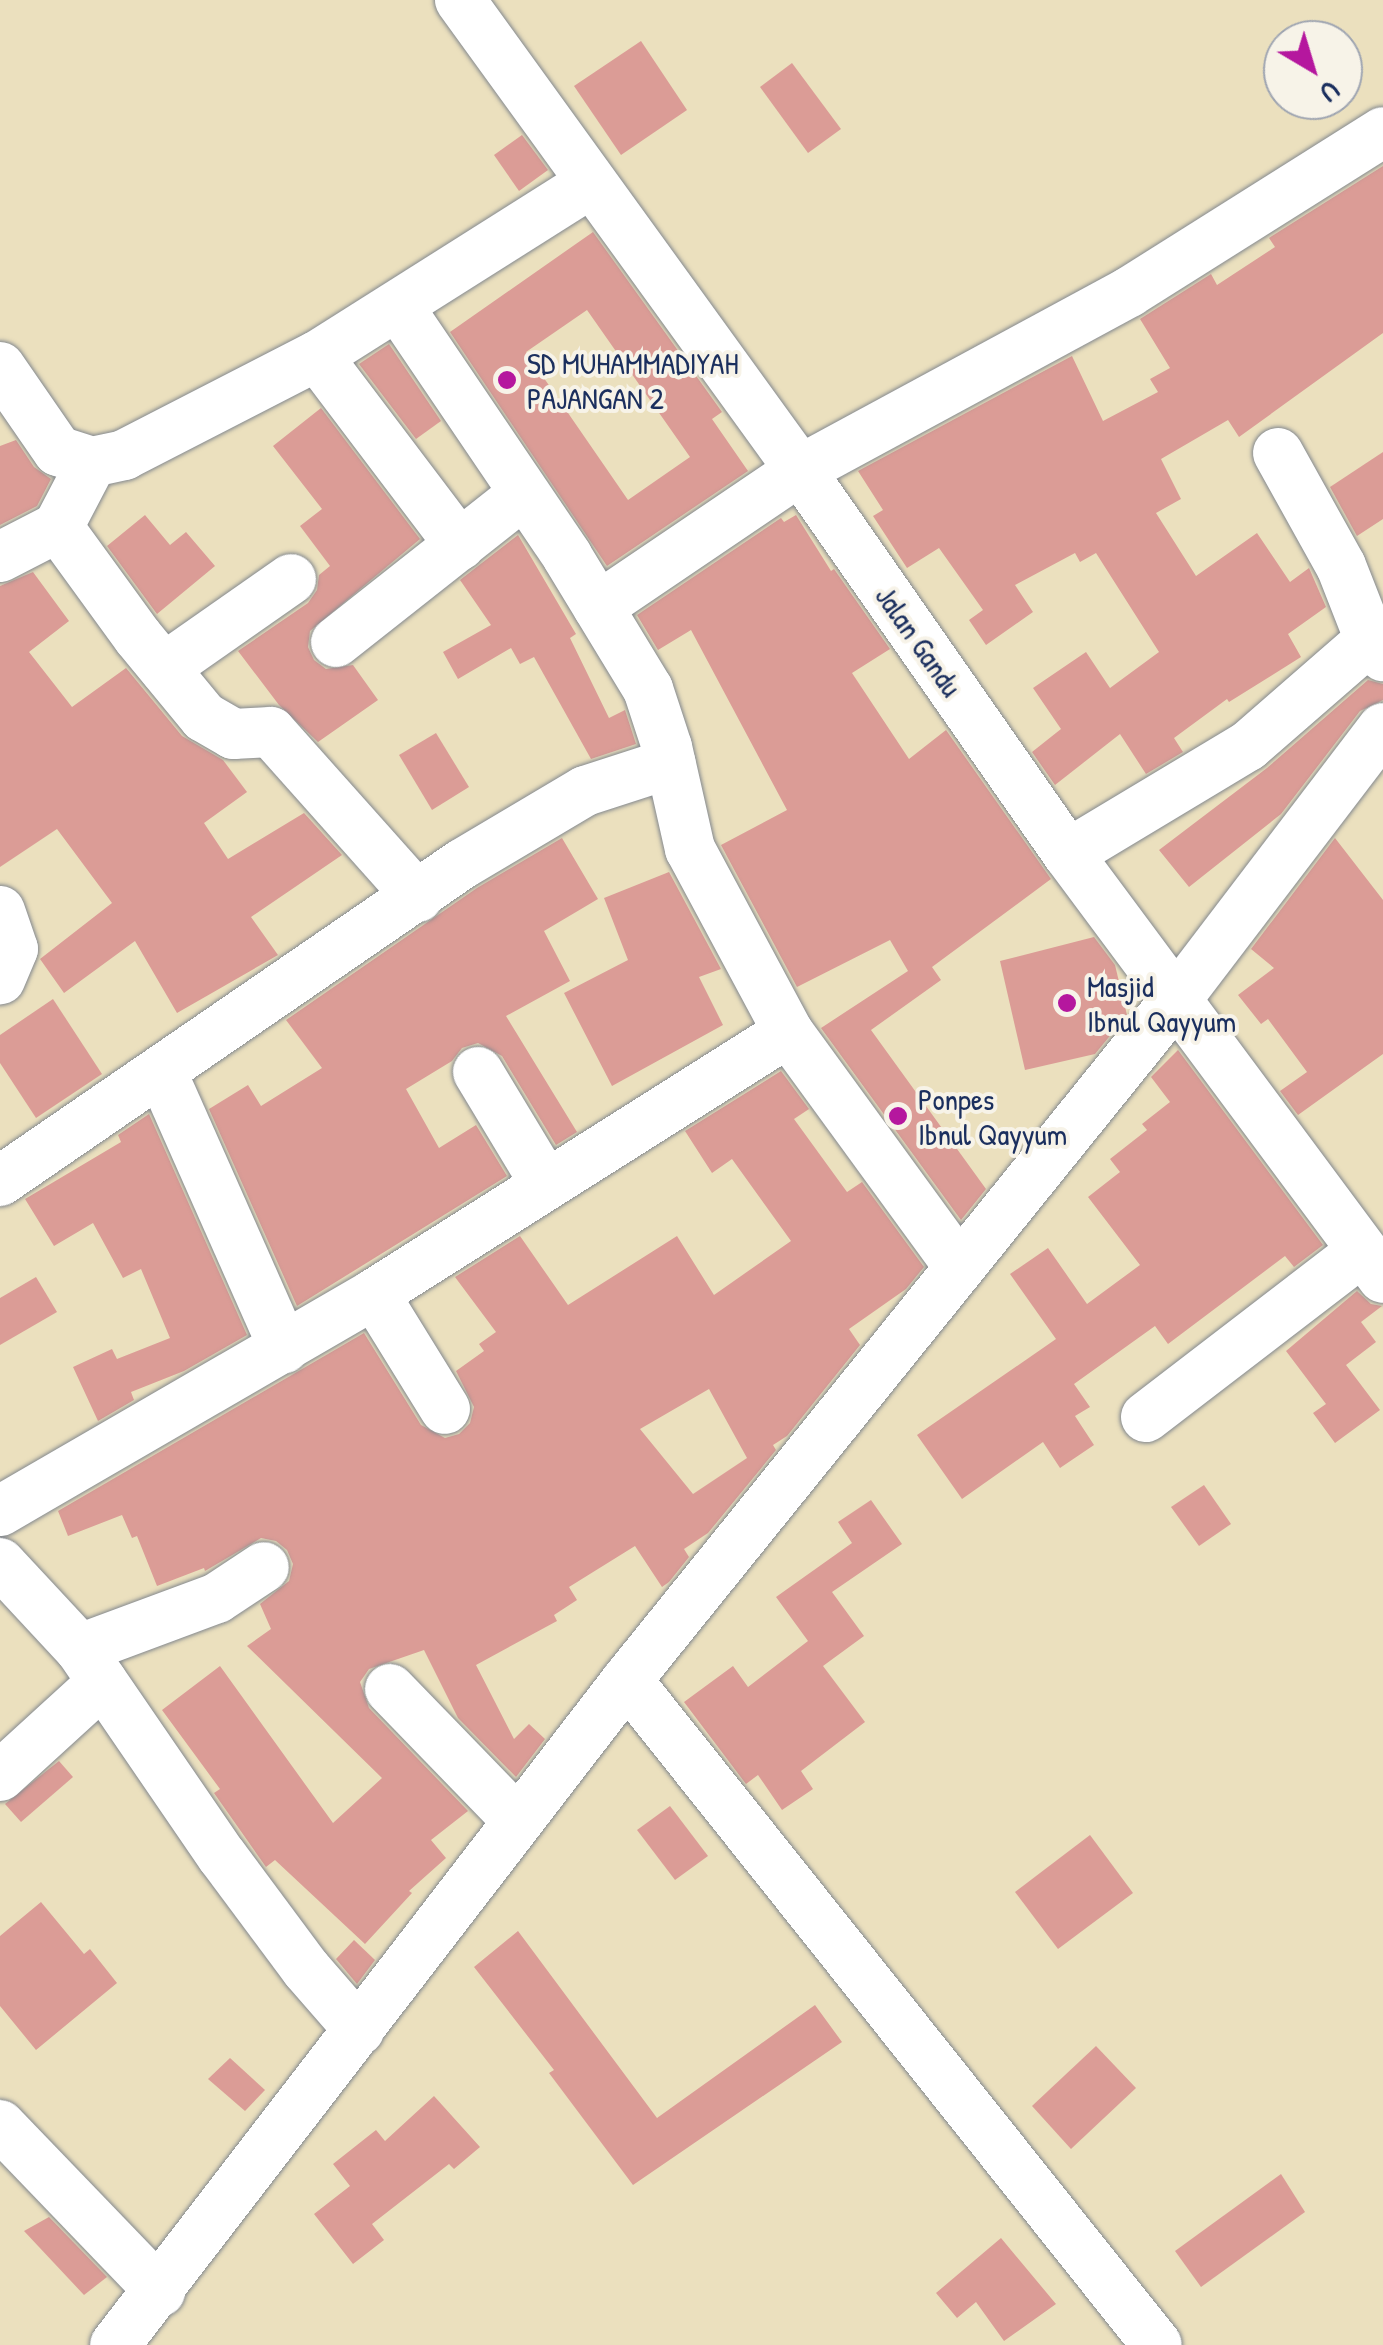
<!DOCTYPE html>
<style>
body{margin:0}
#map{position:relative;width:1383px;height:2345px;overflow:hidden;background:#ebe0be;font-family:"Patrick Hand",sans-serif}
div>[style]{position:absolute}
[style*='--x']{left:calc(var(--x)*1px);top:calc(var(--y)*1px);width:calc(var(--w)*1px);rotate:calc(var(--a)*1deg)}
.building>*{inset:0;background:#db9c96}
.roads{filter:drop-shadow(0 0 2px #83888e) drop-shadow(0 0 2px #83888e)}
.minor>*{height:50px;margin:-25px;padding:0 25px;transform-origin:25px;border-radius:25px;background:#fff}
.dots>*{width:28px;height:28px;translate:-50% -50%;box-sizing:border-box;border:5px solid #f7f3e8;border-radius:50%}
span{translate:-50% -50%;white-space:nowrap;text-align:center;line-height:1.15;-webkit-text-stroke:8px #f7f3e8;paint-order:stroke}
.poi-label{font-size:30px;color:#1b2f5e}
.left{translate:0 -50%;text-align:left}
.street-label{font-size:30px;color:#1b2f5e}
.north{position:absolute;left:1263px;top:20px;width:100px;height:100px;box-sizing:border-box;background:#f7f3e8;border:2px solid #9fa5b1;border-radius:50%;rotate:142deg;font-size:28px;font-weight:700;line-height:40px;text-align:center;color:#1b2f5e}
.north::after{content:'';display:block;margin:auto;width:35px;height:45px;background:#b5179e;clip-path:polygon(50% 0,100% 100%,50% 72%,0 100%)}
</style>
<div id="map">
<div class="building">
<div style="clip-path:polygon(641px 41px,687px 110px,621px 155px,574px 86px)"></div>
<div style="clip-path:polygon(792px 63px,841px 129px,808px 153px,760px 87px)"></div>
<div style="clip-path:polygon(522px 135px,548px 170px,519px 191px,494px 155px)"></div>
<div style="clip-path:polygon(1383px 166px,1383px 333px,1239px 437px,1228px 420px,1161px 459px,1181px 499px,1156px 513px,1196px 576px,1257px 533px,1290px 582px,1309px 568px,1326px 607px,1288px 634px,1301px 657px,1229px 702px,1227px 699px,1174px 738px,1183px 752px,1146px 774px,1120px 734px,1055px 785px,1032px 752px,1061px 729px,1033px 688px,1086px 652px,1110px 688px,1159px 652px,1096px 553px,1080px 562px,1075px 553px,1015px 585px,1033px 612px,986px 645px,969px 620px,983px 610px,939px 548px,907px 568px,873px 516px,883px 510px,858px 471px,1072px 356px,1103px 421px,1158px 392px,1150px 379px,1170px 368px,1140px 319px,1211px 274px,1217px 285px,1275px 247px,1269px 238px)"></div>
<div style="clip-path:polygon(evenodd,593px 232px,722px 412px,712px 419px,748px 471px,607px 566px,450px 332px,593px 232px,587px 310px,690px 457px,628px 500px,526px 352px,587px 310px)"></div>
<div style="clip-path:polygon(389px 344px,441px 421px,416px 439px,359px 364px)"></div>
<div style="clip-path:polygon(321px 408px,420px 539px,310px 631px,308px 647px,314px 660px,326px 669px,353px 665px,378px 700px,318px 742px,279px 705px,238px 651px,308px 603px,317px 590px,319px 575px,330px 566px,300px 526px,322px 509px,273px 446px)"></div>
<div style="clip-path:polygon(16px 440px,34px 467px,51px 479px,37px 506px,0 525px,0 446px)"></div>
<div style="clip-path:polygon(1383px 452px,1383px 519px,1357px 536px,1330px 487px)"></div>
<div style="clip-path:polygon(145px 515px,170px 545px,186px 532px,215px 566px,157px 614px,107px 546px)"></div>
<div style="clip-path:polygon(796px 515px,831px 571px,834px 569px,890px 649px,852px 673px,909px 759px,946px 730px,1051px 879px,932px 967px,941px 980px,871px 1030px,986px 1189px,961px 1220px,821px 1028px,908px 971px,890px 940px,797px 987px,721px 845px,787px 810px,691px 630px,658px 650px,637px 615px,781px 518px,784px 522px)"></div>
<div style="clip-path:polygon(518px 535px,576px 634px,570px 638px,609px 718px,625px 710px,636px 744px,591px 759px,534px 657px,520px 664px,511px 648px,458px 679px,443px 652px,491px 625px,460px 580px)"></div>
<div style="clip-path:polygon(33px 572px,69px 621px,29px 652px,72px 707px,126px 668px,182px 736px,223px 760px,247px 792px,204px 823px,228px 859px,304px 813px,342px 855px,251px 917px,278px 955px,177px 1013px,135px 941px,64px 993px,40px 959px,112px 903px,57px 829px,0 867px,0 586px)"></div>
<div style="clip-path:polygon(1368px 680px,1383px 684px,1383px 700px,1360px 711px,1281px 814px,1189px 887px,1159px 850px,1267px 768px)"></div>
<div style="clip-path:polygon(436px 733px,469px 787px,432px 810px,399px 755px)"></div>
<div style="clip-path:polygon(562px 838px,598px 899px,544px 931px,570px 981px,506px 1016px,577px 1132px,556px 1145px,502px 1056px,478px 1043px,462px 1048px,452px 1061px,406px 1089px,439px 1148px,476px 1125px,507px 1176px,297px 1306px,209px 1109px,248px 1085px,261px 1106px,322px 1068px,286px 1020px,477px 888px)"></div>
<div style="clip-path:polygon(1335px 838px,1383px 900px,1383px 1054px,1298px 1115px,1280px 1091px,1307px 1072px,1268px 1019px,1261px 1024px,1238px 995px,1274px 968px,1251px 949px)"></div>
<div style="clip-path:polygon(669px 872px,721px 969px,699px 977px,723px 1025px,612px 1086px,564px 993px,628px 960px,604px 898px)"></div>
<div style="clip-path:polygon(1094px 937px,1115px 965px,1127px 1015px,1095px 1054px,1025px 1070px,1000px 961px)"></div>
<div style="clip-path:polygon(53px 999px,102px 1074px,36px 1118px,0 1063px,0 1035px)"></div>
<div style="clip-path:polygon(1178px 1050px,1323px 1245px,1294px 1267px,1285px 1256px,1168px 1344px,1155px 1326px,1074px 1384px,1090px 1407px,1075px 1416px,1094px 1445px,1060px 1468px,1043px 1442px,962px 1499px,917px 1435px,1056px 1339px,1010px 1274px,1048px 1248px,1087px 1304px,1140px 1265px,1088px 1197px,1120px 1172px,1110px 1159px,1147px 1130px,1142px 1124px,1170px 1102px,1151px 1077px)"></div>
<div style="clip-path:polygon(evenodd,781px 1071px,809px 1109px,794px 1119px,847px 1192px,862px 1182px,924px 1267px,906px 1289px,849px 1329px,860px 1345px,787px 1436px,773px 1445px,776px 1450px,708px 1533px,684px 1549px,689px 1557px,669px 1582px,662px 1587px,635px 1546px,569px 1587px,577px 1600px,554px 1615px,557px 1621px,476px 1665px,514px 1739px,529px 1724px,545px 1739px,516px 1777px,458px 1718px,424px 1650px,369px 1669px,360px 1682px,369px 1708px,468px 1811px,431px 1840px,446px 1858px,409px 1891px,412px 1893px,365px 1944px,275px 1860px,266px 1867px,214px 1793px,220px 1789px,162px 1710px,220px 1666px,333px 1823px,382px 1778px,247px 1646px,271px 1629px,260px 1604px,289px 1581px,293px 1564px,287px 1550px,276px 1541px,261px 1538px,205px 1571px,204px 1568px,157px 1586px,137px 1536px,132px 1538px,122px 1515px,68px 1536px,58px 1511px,364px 1333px,421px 1425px,445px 1438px,459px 1434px,470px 1423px,474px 1407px,456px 1371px,484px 1351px,479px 1344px,496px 1332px,455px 1277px,520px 1236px,568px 1305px,677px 1236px,714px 1295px,791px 1241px,732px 1159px,712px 1173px,685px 1131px,781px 1071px,709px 1389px,747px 1458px,693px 1494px,640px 1429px,709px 1389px)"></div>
<div style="clip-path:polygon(149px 1114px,247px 1335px,184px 1371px,131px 1392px,134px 1400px,98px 1421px,73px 1367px,112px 1349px,117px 1359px,170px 1338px,141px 1269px,123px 1278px,93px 1223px,54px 1246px,25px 1199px,121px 1142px,118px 1135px)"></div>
<div style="clip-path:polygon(36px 1277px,57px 1312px,0 1345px,0 1298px)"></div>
<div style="clip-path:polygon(1357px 1291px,1371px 1304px,1382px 1306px,1361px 1322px,1376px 1342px,1346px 1365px,1380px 1410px,1335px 1443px,1313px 1413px,1326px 1404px,1286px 1351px)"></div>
<div style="clip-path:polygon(1204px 1485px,1231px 1524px,1199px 1546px,1171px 1507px)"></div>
<div style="clip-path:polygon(871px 1500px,902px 1544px,832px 1592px,864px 1636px,823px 1666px,865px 1722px,801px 1771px,813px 1789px,782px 1810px,758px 1775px,746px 1784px,684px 1702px,733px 1666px,748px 1687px,808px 1641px,776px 1597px,852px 1543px,838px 1522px)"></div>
<div style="clip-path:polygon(59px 1761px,73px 1777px,21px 1822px,5px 1804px)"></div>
<div style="clip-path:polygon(670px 1806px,708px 1856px,675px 1880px,637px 1830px)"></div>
<div style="clip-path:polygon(1090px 1835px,1133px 1893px,1058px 1949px,1015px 1892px)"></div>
<div style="clip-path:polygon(41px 1902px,84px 1954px,90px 1949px,117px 1983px,36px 2050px,0 2006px,0 1936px)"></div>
<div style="clip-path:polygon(518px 1931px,657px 2118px,815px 2005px,842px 2042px,633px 2185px,549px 2073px,554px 2070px,474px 1967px)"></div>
<div style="clip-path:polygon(354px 1940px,375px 1960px,357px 1984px,336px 1959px)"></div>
<div style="clip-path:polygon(1096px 2046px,1136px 2088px,1071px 2149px,1032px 2106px)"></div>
<div style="clip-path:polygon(230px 2058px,265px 2090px,245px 2111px,208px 2079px)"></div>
<div style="clip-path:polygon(434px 2096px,480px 2147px,454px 2169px,449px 2164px,372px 2224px,384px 2240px,353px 2264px,314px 2214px,350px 2186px,333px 2164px,376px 2130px,385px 2141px)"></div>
<div style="clip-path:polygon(1281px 2174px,1305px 2212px,1201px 2287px,1175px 2251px)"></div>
<div style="clip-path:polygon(49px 2217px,107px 2277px,84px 2295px,24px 2231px)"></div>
<div style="clip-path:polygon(1001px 2238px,1056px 2304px,1004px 2341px,976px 2302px,957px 2318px,936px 2293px)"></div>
</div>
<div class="roads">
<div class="minor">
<div style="--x:460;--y:0;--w:580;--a:54.12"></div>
<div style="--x:800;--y:470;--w:468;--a:55.1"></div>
<div style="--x:1068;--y:854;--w:528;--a:53.39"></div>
<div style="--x:398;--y:306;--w:302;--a:55.9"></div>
<div style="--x:567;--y:556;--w:156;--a:58.7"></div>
<div style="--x:648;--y:689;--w:61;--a:71.9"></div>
<div style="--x:667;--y:747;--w:105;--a:77.3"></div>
<div style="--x:690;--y:849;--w:208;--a:61.8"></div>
<div style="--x:788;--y:1032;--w:288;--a:53.9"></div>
<div style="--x:317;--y:356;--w:237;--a:52.9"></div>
<div style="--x:0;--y:367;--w:102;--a:55.4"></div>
<div style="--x:58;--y:451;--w:36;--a:18"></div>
<div style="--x:92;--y:462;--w:33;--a:-12"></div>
<div style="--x:124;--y:455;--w:217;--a:-27.2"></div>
<div style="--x:317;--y:356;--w:324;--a:-32.3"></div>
<div style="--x:1278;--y:453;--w:129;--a:60.9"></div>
<div style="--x:1341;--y:566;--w:79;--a:68.6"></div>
<div style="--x:1370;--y:640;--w:21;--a:51"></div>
<div style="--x:92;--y:462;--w:73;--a:117.6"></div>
<div style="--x:58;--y:527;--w:136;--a:54"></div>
<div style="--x:138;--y:637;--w:104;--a:50.5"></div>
<div style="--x:204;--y:717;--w:34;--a:30"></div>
<div style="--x:233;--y:734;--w:38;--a:-3"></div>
<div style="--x:271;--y:732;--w:221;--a:48.3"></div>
<div style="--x:0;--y:557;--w:65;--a:-27.3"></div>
<div style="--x:598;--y:607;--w:244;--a:-34.1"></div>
<div style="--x:800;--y:470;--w:374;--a:-28.4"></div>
<div style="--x:1129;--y:292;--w:300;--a:-32.2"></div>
<div style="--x:336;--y:642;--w:237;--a:-38.3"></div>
<div style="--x:164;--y:668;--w:155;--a:-35"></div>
<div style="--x:1068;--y:854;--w:210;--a:-31"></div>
<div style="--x:1248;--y:746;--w:162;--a:-41"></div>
<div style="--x:0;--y:911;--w:40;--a:71.1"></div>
<div style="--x:13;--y:949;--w:33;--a:113"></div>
<div style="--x:478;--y:1072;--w:130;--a:58.9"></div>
<div style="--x:162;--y:1073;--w:301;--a:66.1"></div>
<div style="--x:0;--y:1181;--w:560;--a:-34.46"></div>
<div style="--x:462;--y:864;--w:143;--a:-30.7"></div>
<div style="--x:585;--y:791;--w:90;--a:-18"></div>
<div style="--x:374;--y:1294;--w:135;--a:58.3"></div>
<div style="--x:1146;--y:1417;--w:272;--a:-37.5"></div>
<div style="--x:0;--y:1511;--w:432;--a:-30.1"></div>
<div style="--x:374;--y:1294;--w:490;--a:-32.3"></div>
<div style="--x:0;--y:1563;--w:117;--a:47.1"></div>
<div style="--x:80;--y:1649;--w:251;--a:55.6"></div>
<div style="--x:222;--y:1856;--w:141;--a:53.4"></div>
<div style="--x:306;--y:1969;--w:81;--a:49"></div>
<div style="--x:80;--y:1649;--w:146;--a:-20.4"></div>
<div style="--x:217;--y:1598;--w:56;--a:-33.4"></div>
<div style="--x:627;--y:1680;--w:850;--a:51.45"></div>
<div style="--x:390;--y:1689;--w:182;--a:45.9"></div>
<div style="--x:0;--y:1776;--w:139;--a:-42.4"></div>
<div style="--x:0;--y:2125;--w:231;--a:46.1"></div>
<div style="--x:115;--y:2345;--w:839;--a:-52.41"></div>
<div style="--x:627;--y:1680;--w:878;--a:-51.11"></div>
<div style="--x:1178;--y:997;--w:338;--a:-52.7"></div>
</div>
</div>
<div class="dots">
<div style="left:507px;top:380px;background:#b5179e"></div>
<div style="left:1067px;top:1003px;background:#b5179e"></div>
<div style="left:898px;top:1116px;background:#b5179e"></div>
</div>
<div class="poi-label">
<span class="left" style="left:527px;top:380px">SD MUHAMMADIYAH<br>PAJANGAN 2</span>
<span class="left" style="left:1087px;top:1003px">Masjid<br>Ibnul Qayyum</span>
<span class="left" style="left:918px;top:1116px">Ponpes<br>Ibnul Qayyum</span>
</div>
<div class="street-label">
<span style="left:919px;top:641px;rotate:55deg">Jalan Gandu</span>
</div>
<div class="north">U</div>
</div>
